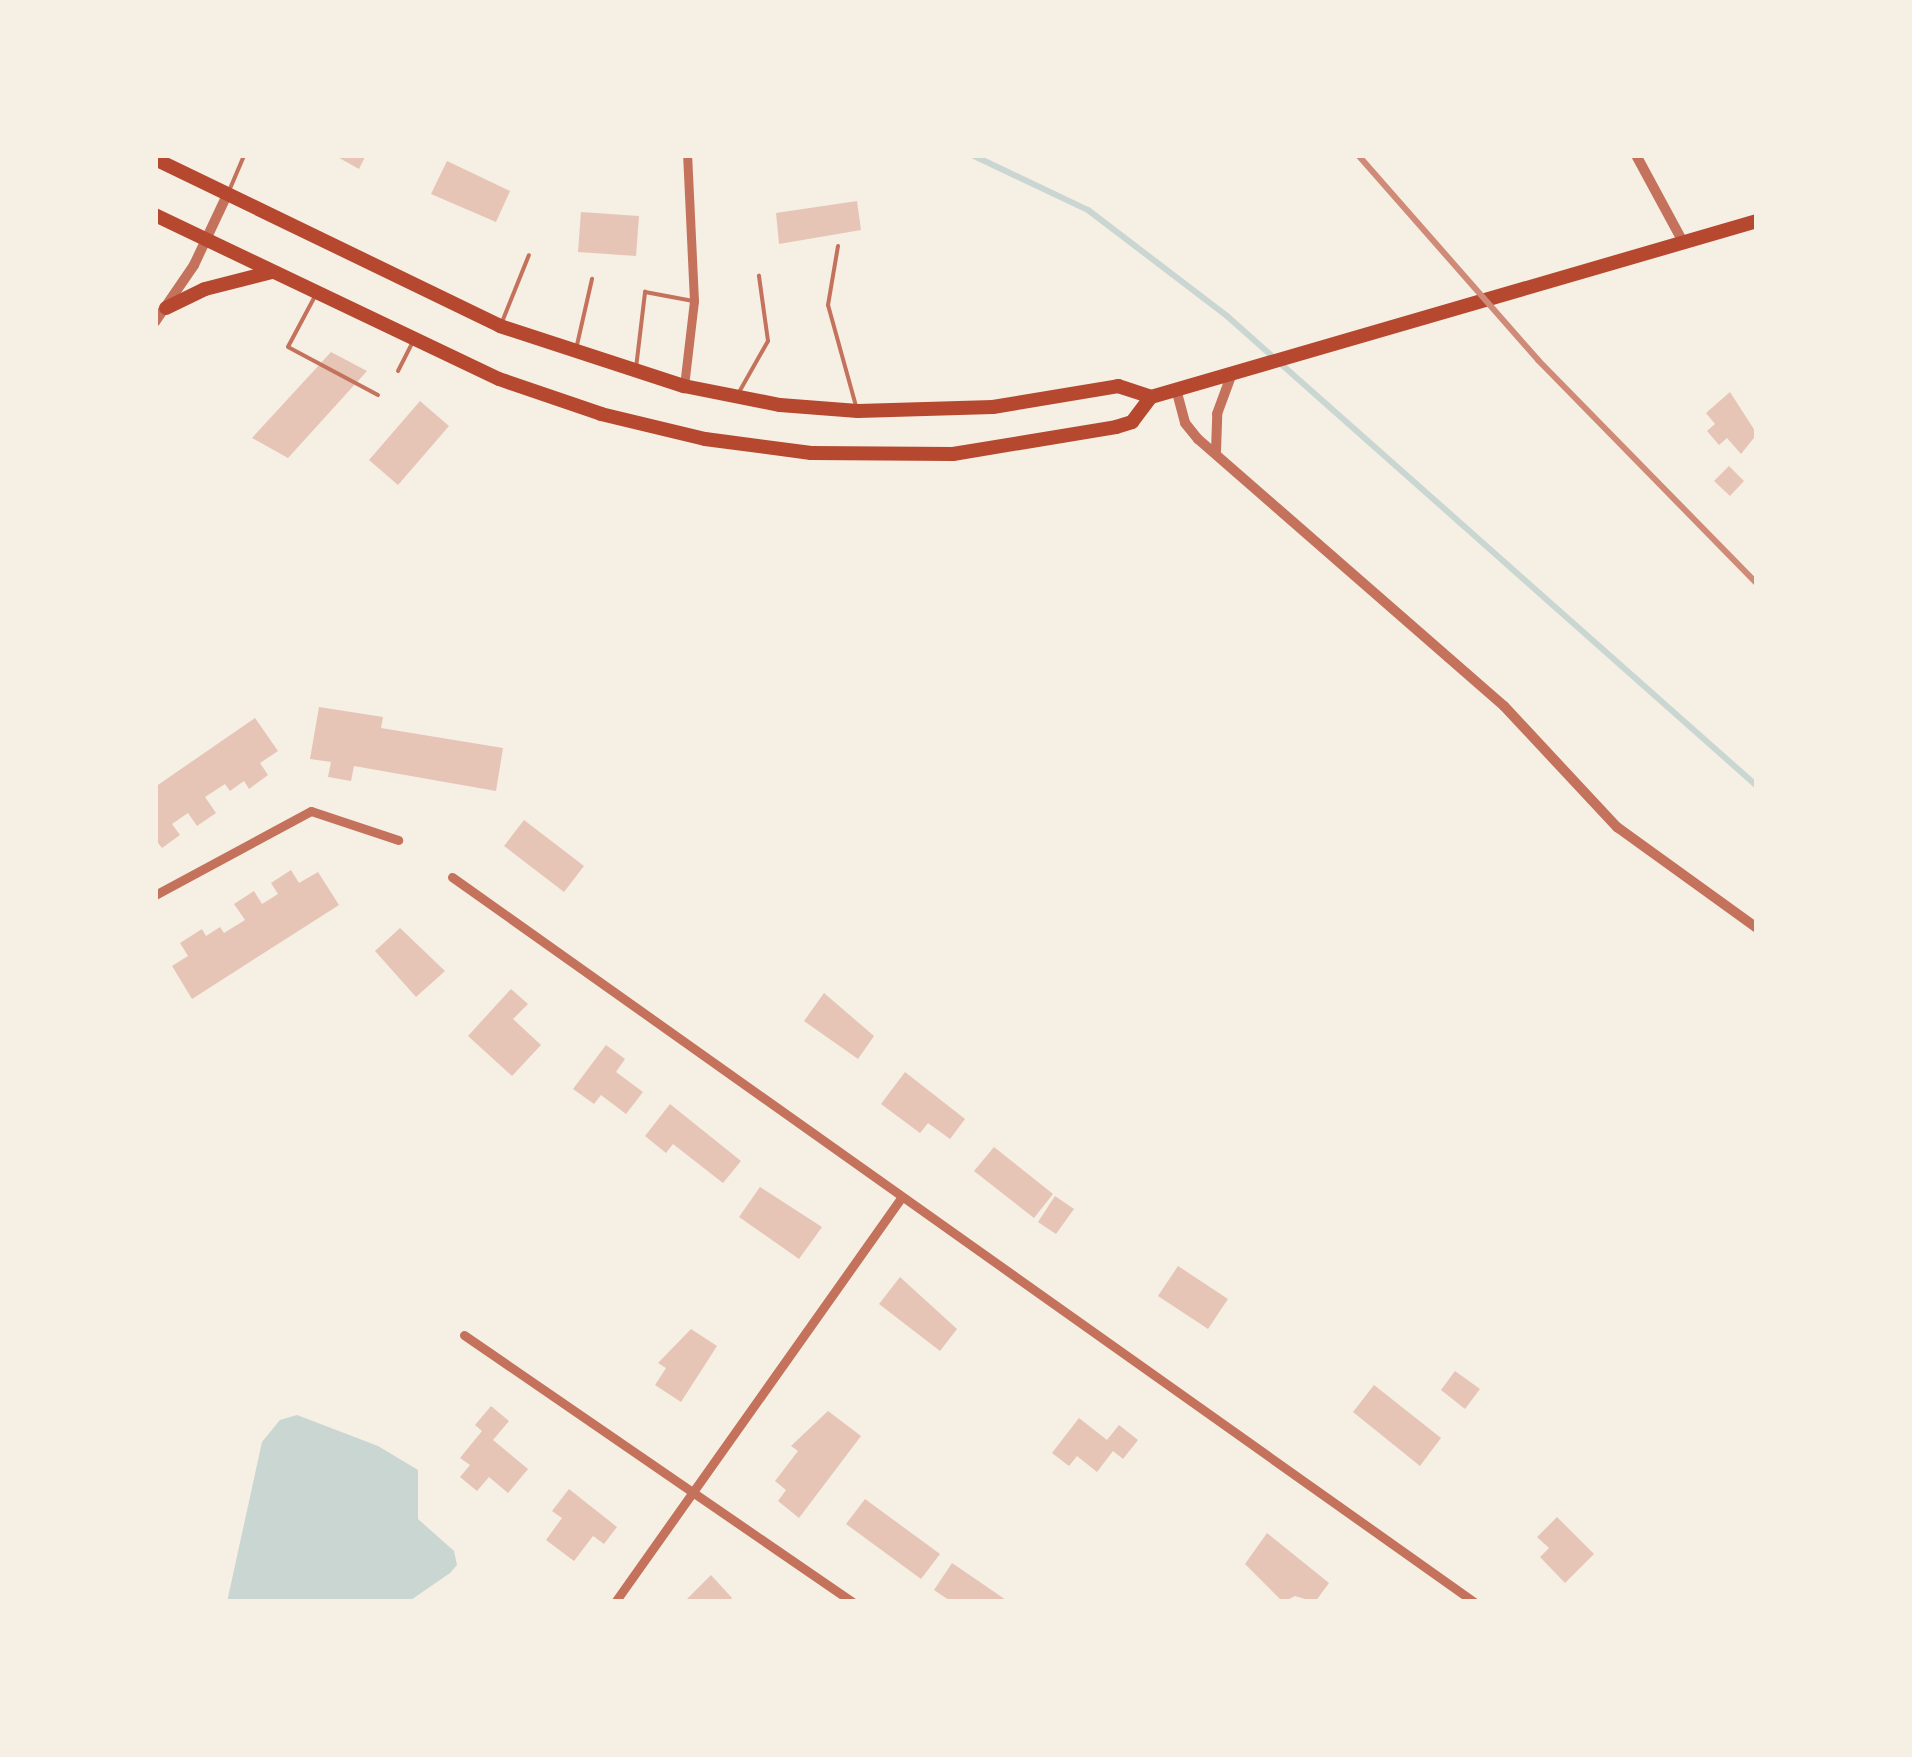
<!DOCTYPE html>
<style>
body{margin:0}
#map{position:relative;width:1912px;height:1757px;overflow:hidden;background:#f6efe4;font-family:"Noto Sans",sans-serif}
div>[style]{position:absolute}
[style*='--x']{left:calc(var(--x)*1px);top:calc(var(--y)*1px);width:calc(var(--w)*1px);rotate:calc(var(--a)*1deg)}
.water>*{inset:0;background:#c9d6d2}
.stream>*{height:6px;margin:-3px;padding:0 3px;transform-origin:3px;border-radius:3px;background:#c9d6d2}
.building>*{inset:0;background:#e6c5b7}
.service>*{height:4px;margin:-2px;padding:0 2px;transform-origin:2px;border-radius:2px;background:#c5725c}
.minor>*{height:9px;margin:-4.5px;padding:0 4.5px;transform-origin:4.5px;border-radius:4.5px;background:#c5725c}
.tertiary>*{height:10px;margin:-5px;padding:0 5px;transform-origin:5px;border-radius:5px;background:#c5725c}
.primary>*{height:14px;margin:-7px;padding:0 7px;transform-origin:7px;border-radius:7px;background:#b5482f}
.trunk>*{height:14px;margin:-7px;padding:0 7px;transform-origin:7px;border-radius:7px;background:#b5482f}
.rail>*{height:6px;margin:-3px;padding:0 3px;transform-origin:3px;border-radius:3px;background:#cf8b77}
span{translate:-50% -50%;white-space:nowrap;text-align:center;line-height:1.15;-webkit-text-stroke:9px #f6efe4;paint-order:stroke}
.frame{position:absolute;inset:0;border:158px solid #f6efe4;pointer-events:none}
</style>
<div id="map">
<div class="water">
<div style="clip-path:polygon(297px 1415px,378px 1446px,418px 1470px,418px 1519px,454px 1551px,457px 1565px,450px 1573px,408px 1602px,227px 1602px,262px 1442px,280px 1420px)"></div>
</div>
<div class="stream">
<div style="--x:972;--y:155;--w:128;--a:25.4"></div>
<div style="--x:1088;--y:210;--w:175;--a:37.3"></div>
<div style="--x:1227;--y:316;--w:708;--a:41.57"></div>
</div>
<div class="building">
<div style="clip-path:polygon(334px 155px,366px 155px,359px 169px)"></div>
<div style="clip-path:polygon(447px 161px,510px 191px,496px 222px,431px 194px)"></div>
<div style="clip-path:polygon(857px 201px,861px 230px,779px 244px,776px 213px)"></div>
<div style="clip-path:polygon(581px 212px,639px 216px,636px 256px,578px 252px)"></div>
<div style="clip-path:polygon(331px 352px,367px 371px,288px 458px,252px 438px)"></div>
<div style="clip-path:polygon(1730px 392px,1757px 434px,1741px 454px,1727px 438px,1719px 445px,1707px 431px,1715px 424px,1706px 413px)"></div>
<div style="clip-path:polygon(420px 401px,449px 426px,398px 485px,369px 460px)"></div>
<div style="clip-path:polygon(1729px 466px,1744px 481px,1730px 496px,1714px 481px)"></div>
<div style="clip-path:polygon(319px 707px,383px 717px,381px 728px,503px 748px,496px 791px,354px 766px,351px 781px,328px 777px,331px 762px,310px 759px)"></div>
<div style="clip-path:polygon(255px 718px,278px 751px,260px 763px,268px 775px,249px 789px,244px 781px,230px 791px,225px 784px,205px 797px,216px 813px,197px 826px,188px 813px,172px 824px,180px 835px,162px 848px,155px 839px,155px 787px)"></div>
<div style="clip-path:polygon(524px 820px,584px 866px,564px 892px,504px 846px)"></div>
<div style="clip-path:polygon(291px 870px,299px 883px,318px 872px,339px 905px,192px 999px,172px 966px,188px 956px,180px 943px,202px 929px,206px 936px,220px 927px,224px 933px,245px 920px,234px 904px,254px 891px,262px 904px,278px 894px,271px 883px)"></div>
<div style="clip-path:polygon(400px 928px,445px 971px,416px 997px,375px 951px)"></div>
<div style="clip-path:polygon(511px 989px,528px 1004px,513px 1019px,541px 1045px,512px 1076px,468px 1036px)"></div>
<div style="clip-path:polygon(824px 993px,874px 1036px,858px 1059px,804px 1021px)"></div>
<div style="clip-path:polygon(606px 1045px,625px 1059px,616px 1072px,643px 1092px,626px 1114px,601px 1095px,594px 1104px,573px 1089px)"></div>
<div style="clip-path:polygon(905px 1072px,965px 1119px,950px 1139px,928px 1123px,920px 1133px,881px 1104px)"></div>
<div style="clip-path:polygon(670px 1104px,741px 1161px,723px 1183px,673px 1144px,666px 1153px,645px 1136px)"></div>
<div style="clip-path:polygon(994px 1147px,1053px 1194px,1034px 1218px,974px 1171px)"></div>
<div style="clip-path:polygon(760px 1187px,822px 1227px,799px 1259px,739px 1217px)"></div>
<div style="clip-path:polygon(1055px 1196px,1074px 1209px,1056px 1234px,1038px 1222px)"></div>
<div style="clip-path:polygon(1178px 1266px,1228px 1299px,1208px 1329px,1158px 1296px)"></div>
<div style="clip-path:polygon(900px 1277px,957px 1329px,940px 1351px,879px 1304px)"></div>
<div style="clip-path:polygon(691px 1329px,717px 1346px,681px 1402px,655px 1385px,666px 1368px,658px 1363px)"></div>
<div style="clip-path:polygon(1455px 1371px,1480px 1389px,1465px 1409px,1441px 1390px)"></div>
<div style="clip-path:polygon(1374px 1385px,1441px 1438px,1420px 1466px,1353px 1412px)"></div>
<div style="clip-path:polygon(491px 1406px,509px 1421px,493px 1440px,528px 1469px,508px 1493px,489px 1477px,477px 1491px,460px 1477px,470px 1465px,460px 1458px,482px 1431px,475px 1425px)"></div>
<div style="clip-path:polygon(828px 1411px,861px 1436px,799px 1518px,778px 1501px,786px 1490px,775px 1481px,798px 1451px,791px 1446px)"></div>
<div style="clip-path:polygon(1079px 1418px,1107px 1440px,1119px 1425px,1138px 1440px,1123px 1459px,1113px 1451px,1097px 1472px,1077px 1456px,1069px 1466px,1052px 1453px)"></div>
<div style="clip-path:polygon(569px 1489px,617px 1527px,604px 1544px,593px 1536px,574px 1561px,546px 1540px,562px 1518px,552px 1511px)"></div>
<div style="clip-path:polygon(865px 1499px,940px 1554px,921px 1579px,846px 1524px)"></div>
<div style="clip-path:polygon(1557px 1517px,1594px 1554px,1565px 1583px,1540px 1557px,1549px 1548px,1537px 1537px)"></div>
<div style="clip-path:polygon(1267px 1533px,1329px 1583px,1315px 1602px,1295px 1596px,1283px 1602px,1245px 1564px)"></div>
<div style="clip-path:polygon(952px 1563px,1009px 1602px,952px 1602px,934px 1590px)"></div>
<div style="clip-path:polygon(711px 1575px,732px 1598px,728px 1602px,684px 1602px)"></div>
</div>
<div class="service">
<div style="--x:229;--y:191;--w:39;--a:-67"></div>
<div style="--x:838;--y:246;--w:60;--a:99.6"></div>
<div style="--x:828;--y:305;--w:105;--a:74.5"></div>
<div style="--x:314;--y:298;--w:55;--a:118"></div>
<div style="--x:288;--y:347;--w:102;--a:28.1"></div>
<div style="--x:502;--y:322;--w:72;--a:-68.1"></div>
<div style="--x:577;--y:345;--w:68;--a:-77.2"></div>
<div style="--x:636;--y:368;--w:77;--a:-83.2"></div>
<div style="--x:645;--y:292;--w:49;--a:10.6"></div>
<div style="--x:398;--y:371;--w:34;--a:-63"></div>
<div style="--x:738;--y:394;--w:61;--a:-60.5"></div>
<div style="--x:768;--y:341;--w:66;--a:-97.9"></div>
</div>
<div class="minor">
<div style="--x:684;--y:386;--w:86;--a:-83.3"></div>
<div style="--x:694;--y:301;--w:146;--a:-92.7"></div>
<div style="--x:452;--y:877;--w:1253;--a:35.35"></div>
<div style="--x:155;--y:895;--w:177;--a:-28.3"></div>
<div style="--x:311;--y:811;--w:92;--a:18.4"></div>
<div style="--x:464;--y:1335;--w:471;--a:34.5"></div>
<div style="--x:615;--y:1602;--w:496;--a:-54.7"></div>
</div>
<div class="tertiary">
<div style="--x:1636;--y:155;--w:99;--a:61.6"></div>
<div style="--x:155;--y:322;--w:69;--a:-55.6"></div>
<div style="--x:194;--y:265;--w:77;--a:-64.8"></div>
<div style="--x:1176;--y:389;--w:35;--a:75"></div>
<div style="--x:1185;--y:423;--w:21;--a:51"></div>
<div style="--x:1198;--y:439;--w:406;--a:41.1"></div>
<div style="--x:1504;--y:706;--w:166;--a:47"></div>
<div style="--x:1617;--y:827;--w:173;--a:35.8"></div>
<div style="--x:1216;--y:451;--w:37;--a:-88"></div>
<div style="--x:1217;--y:414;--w:40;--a:-69.8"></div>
</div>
<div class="primary">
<div style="--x:166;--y:308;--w:43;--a:-26"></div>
<div style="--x:205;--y:289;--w:69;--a:-14.2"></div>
</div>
<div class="trunk">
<div style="--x:155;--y:159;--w:383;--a:25.8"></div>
<div style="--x:500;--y:326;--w:194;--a:18.1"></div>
<div style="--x:684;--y:386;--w:98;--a:11.2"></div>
<div style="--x:780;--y:405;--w:78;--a:4.4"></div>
<div style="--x:858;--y:411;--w:135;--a:-1.7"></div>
<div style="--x:993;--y:407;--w:127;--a:-9.5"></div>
<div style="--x:1118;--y:386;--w:35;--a:18"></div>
<div style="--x:155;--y:215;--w:381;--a:25.5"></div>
<div style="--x:499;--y:379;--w:108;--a:18.9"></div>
<div style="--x:601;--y:414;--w:107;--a:13.5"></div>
<div style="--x:705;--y:439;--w:107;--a:7.5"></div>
<div style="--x:811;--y:453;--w:142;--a:0.4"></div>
<div style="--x:953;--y:454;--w:165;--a:-9.4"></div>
<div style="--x:1116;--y:427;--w:17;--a:-17"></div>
<div style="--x:1132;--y:422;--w:31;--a:-53"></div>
<div style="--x:1151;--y:397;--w:631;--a:-16.19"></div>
</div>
<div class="rail">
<div style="--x:1358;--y:155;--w:273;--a:48.7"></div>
<div style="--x:1538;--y:360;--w:313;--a:45.6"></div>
</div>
<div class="frame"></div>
</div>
